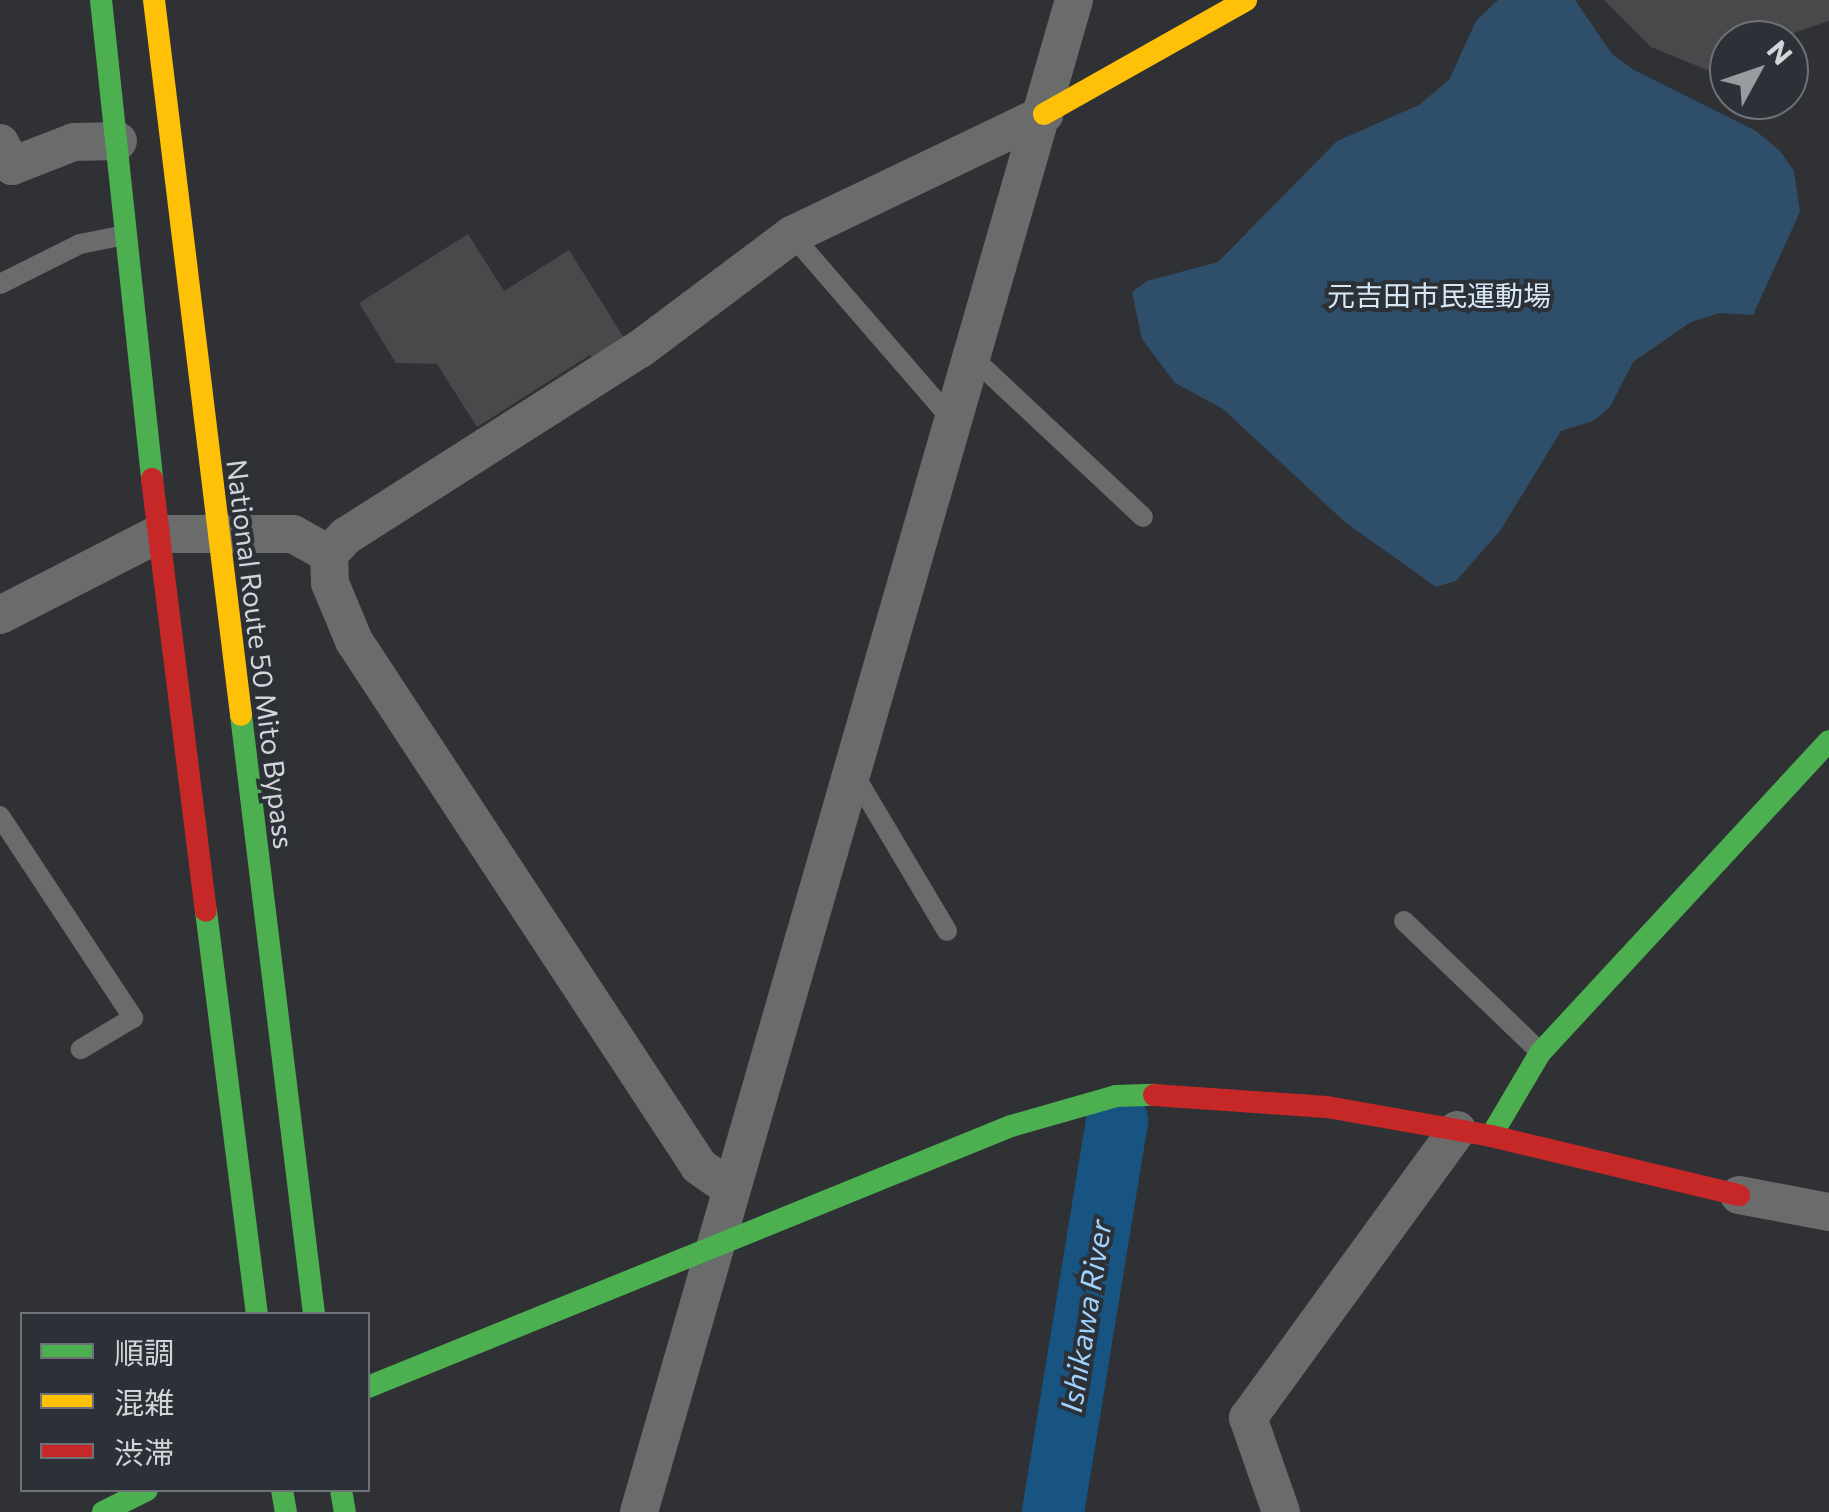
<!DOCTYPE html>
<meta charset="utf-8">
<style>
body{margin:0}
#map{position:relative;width:1829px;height:1512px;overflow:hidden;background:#2f3134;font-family:Commissioner,"Noto Sans JP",sans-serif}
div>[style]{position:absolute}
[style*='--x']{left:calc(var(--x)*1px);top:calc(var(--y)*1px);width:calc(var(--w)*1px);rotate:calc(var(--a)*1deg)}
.green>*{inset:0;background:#2f4e6a}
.river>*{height:62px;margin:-31px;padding:0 31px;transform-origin:31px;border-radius:31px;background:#185482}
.building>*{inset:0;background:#49484a}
.lane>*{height:20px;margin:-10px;padding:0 10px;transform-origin:10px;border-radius:10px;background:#6a6b6b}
.street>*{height:38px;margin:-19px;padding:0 19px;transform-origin:19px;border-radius:19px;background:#6a6b6b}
.fast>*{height:22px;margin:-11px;padding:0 11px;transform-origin:11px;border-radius:11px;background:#4caf50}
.slow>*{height:22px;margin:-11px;padding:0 11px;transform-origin:11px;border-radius:11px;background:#ffc107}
.jam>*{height:22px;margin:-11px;padding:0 11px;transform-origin:11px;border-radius:11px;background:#c62828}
span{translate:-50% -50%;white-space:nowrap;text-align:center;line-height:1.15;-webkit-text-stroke:8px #2c3137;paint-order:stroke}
.park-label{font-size:28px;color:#d7e7f6}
.street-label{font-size:28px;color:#d1d4d8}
.water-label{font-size:30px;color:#a0d1fd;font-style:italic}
.legend{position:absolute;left:20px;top:1312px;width:350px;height:180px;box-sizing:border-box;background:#2c3137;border:2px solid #6e7277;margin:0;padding:12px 18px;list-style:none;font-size:30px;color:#d1d4d8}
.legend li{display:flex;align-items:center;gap:20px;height:50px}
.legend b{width:50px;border:2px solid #6e7277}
.north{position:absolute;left:1709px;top:20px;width:100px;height:100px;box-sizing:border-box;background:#2c3137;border:2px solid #6e7277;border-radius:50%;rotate:50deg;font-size:28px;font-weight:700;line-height:40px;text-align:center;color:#d1d4d8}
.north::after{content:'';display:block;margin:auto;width:35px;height:45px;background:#989b9f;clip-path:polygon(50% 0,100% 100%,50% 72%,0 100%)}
</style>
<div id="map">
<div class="green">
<div style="clip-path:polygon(1498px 0,1575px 0,1612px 54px,1634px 70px,1756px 131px,1780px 151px,1794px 171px,1800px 212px,1753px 315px,1720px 313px,1691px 322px,1633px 362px,1610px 407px,1593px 421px,1561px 431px,1500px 531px,1456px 581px,1436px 587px,1346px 523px,1223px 409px,1175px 383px,1142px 339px,1132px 292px,1147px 281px,1218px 262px,1337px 141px,1419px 105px,1449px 80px,1476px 21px)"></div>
</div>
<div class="river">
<div style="--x:1053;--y:1512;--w:397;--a:-80.7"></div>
</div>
<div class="building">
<div style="clip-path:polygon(1604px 0,1829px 0,1829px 21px,1773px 40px,1729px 40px,1729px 79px,1651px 47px)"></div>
<div style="clip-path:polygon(468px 234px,504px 291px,569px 250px,626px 341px,593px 361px,590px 355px,477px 427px,437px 364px,396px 363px,359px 303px)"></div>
</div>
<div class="lane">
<div style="--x:792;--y:235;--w:246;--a:49.1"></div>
<div style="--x:0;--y:284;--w:89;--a:-26.6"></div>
<div style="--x:80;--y:244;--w:46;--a:-11.3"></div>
<div style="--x:972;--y:357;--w:234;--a:43.1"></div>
<div style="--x:852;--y:771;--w:186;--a:59.3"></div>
<div style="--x:0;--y:816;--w:242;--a:56.6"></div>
<div style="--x:133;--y:1018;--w:61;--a:149.2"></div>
<div style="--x:1404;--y:921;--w:187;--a:43.9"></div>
</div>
<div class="street">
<div style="--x:0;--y:143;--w:26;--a:62"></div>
<div style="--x:12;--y:166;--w:66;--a:-21.2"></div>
<div style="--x:74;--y:142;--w:44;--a:-1.3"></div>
<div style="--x:0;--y:615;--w:178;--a:-27.1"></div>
<div style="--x:158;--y:534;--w:135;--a:0"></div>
<div style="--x:293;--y:534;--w:41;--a:29.1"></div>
<div style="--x:730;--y:1188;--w:38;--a:-145"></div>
<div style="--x:699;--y:1166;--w:628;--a:-123.31"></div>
<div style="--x:354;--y:641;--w:63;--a:-112.5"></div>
<div style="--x:330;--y:583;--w:29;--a:-92"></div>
<div style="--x:329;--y:554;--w:25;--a:-47"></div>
<div style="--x:346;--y:536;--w:348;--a:-32.5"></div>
<div style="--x:640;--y:349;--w:190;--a:-36.9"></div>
<div style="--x:792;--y:235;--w:280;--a:-25.6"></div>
<div style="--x:1739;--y:1195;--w:92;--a:10.7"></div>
<div style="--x:639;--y:1512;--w:1573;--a:-73.95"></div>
<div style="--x:1281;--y:1512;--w:100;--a:-109.3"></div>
<div style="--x:1248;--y:1418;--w:356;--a:-54"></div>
</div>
<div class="fast">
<div style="--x:101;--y:0;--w:482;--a:83.9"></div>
<div style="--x:241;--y:715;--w:603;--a:83.05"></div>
<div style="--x:206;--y:911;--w:406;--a:82.8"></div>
<div style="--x:1491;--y:1136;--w:96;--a:-59.4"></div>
<div style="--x:1540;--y:1053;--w:425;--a:-47.2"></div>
<div style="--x:368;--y:1387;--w:694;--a:-22.09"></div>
<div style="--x:1011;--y:1126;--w:109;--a:-15.9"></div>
<div style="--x:1116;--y:1096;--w:38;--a:-2"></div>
<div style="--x:282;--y:1490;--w:22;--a:80"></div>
<div style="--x:341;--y:1490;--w:22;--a:80"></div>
<div style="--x:103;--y:1512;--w:49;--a:-26.6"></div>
</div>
<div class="slow">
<div style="--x:154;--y:0;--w:720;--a:83.06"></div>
<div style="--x:1044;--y:114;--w:232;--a:-29.4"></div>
</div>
<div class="jam">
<div style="--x:152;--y:479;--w:435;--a:82.9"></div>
<div style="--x:1154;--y:1095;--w:173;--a:4"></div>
<div style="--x:1327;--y:1107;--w:167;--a:10"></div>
<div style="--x:1491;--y:1136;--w:255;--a:13.4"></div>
</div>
<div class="park-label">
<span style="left:1439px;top:295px">元吉田市民運動場</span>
</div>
<div class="street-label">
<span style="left:261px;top:654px;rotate:83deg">National Route 50 Mito Bypass</span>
</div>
<div class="water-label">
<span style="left:1085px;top:1316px;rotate:-81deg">Ishikawa River</span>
</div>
<ul class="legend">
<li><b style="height:12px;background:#4caf50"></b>順調</li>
<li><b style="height:12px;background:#ffc107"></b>混雑</li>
<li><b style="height:12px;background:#c62828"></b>渋滞</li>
</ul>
<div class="north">N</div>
</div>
